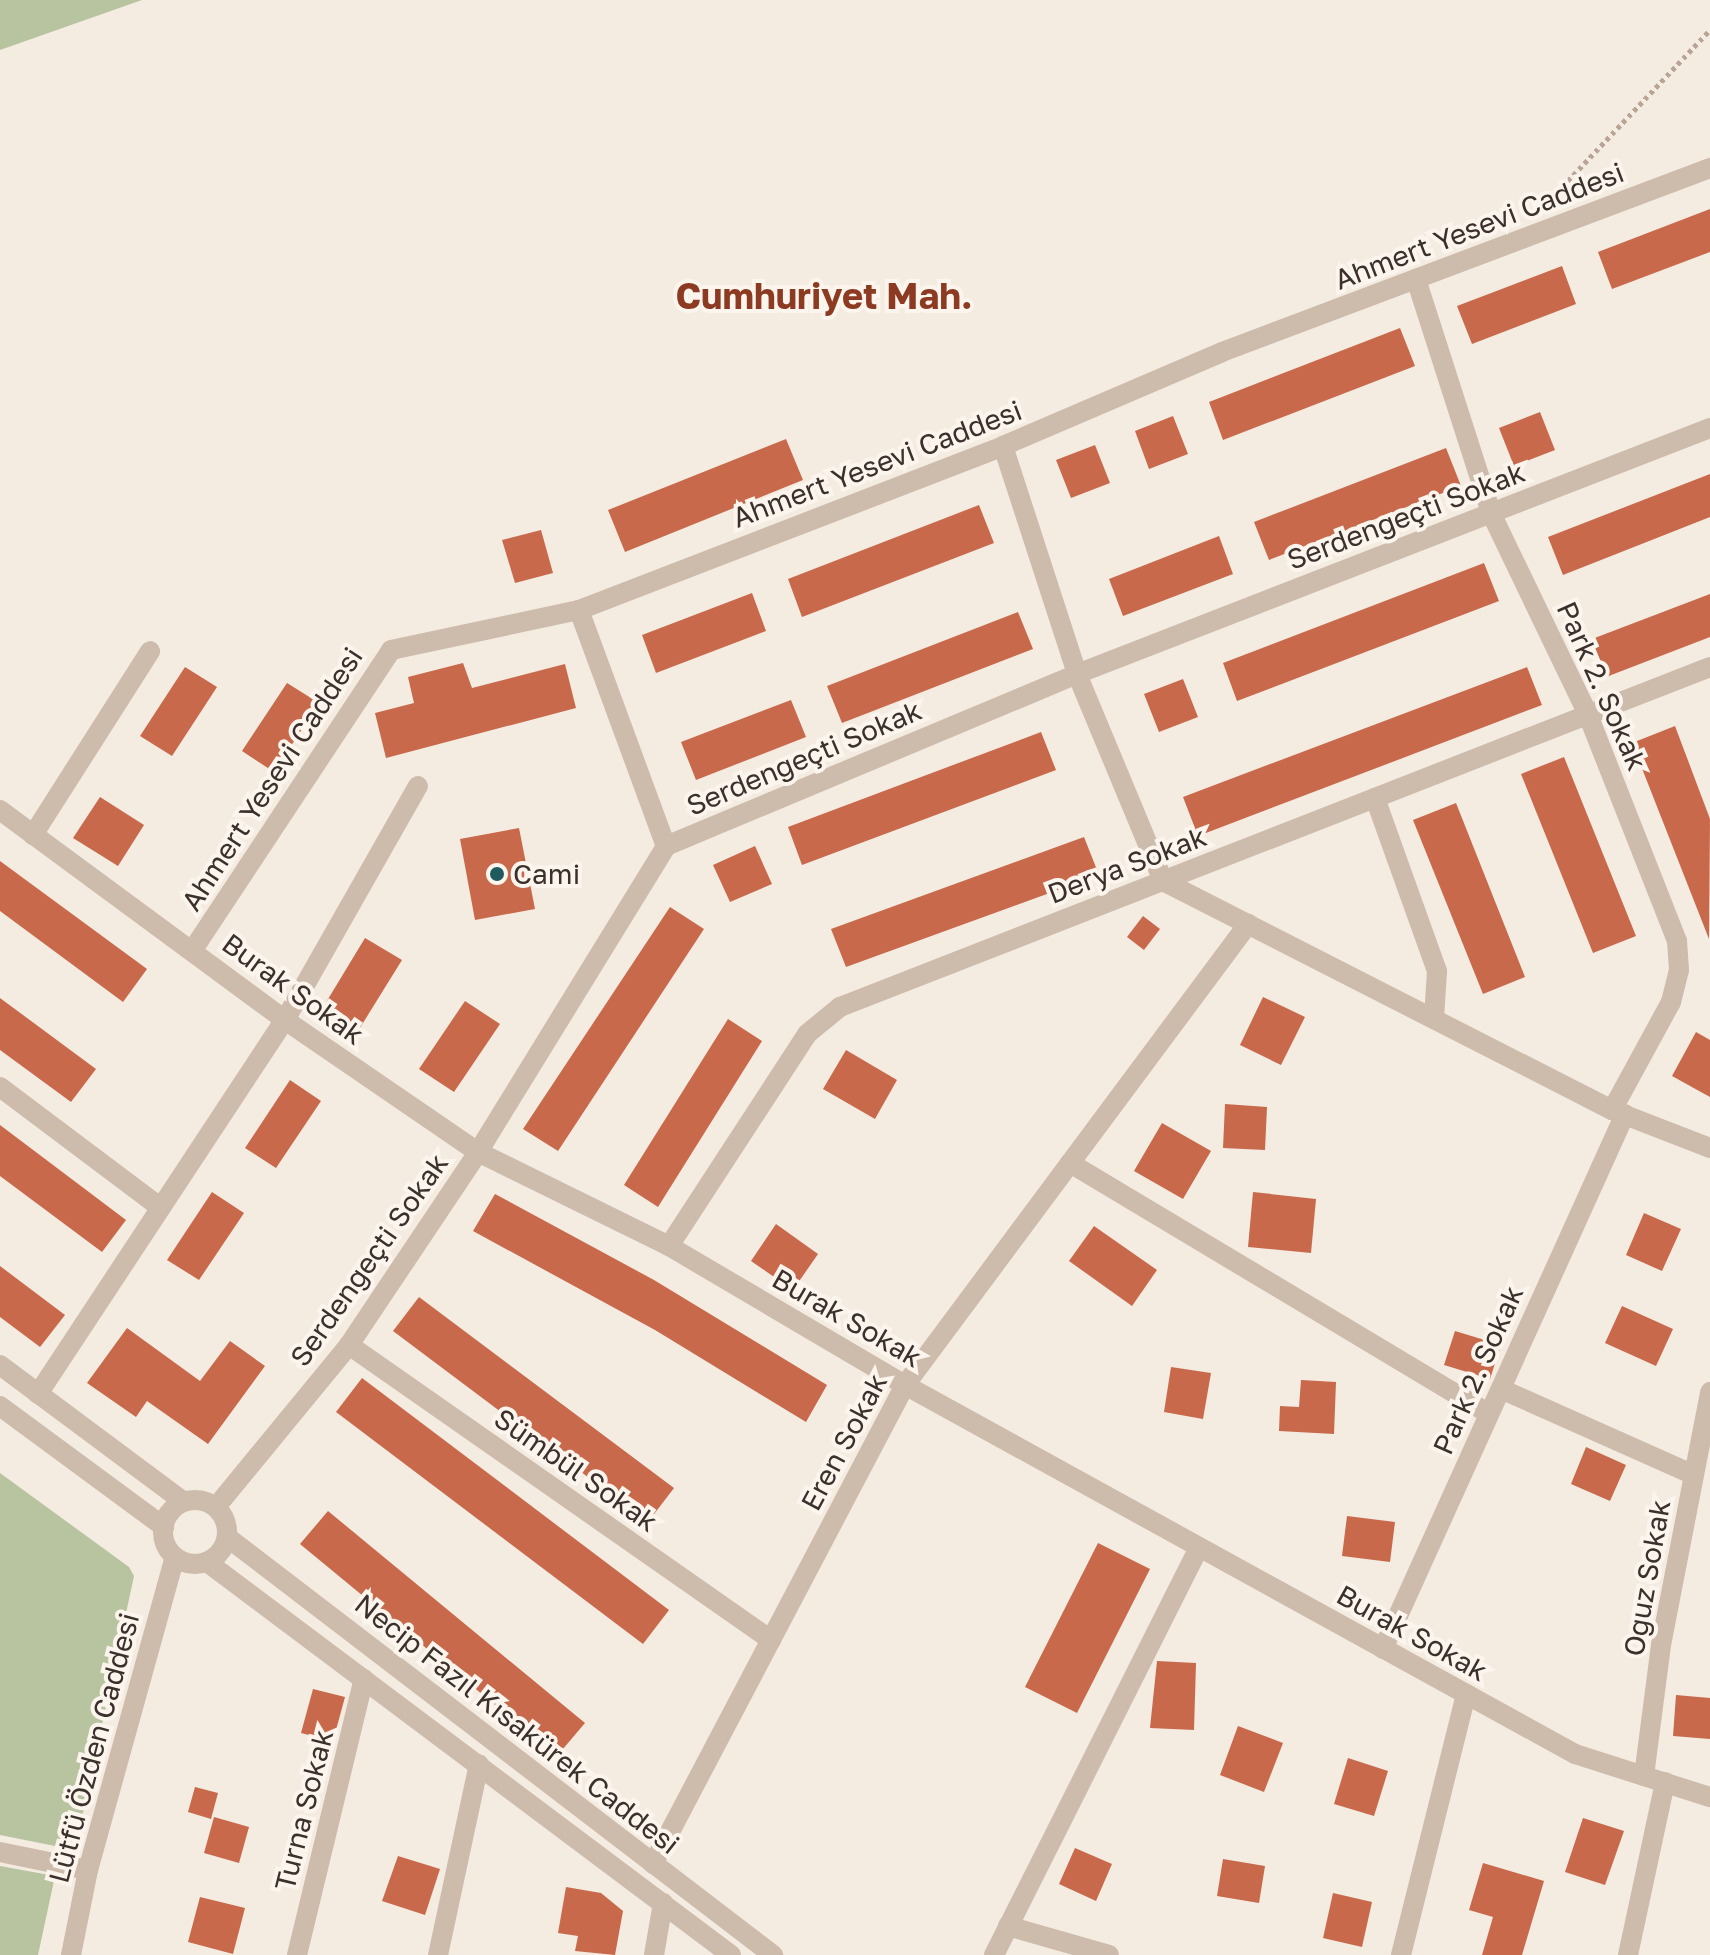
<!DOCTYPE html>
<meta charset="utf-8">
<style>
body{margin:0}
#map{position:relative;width:1710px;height:1955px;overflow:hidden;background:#f4ebe1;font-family:"Golos Text",sans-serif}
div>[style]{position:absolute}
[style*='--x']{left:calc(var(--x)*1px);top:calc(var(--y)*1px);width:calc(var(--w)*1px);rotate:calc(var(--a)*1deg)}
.green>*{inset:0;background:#b8c4a0}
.building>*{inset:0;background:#c8694b}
.path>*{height:5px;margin-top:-2.5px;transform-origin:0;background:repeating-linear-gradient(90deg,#b9a596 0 4px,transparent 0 8px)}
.minor>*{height:20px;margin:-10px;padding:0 10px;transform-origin:10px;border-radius:10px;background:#cdbbac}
.minor>.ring{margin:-10px;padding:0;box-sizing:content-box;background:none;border:20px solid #cdbbac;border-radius:50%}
.dots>*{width:22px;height:22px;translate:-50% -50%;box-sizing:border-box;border:4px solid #fbf5ee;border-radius:50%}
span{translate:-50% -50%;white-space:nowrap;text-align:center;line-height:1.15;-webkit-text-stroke:8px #fbf5ee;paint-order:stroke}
.street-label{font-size:28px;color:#3b302b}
.poi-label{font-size:28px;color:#3b302b}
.left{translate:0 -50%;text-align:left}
.district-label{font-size:36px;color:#8c3b22;font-weight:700}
</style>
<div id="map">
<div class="green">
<div style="clip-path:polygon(0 0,142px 0,0 50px)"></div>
<div style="clip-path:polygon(0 1473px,129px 1567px,134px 1576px,75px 1850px,0 1835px)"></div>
<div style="clip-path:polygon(0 1866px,55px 1876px,38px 1955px,0 1955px)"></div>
</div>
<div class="building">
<div style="clip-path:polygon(1710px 209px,1710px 252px,1612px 289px,1598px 252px)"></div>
<div style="clip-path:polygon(1562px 266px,1576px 304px,1472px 344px,1457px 306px)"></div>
<div style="clip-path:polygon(1400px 328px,1415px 366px,1223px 440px,1209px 402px)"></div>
<div style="clip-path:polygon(1540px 412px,1555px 450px,1514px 466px,1499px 428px)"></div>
<div style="clip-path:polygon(1173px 416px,1188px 454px,1149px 469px,1135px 431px)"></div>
<div style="clip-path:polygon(786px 439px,803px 480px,625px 552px,608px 510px)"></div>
<div style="clip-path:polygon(1095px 445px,1110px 483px,1071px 498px,1056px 460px)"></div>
<div style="clip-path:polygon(1446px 448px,1461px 486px,1269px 560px,1254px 522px)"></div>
<div style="clip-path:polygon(1710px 474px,1710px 517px,1563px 575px,1548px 537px)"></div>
<div style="clip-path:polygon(979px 505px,994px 543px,802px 617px,788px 579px)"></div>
<div style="clip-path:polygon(541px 530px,553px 573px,515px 583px,502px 540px)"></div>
<div style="clip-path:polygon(1219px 536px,1233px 574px,1123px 616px,1109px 579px)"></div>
<div style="clip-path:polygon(1484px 563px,1499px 601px,1237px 701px,1223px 663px)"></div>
<div style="clip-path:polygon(752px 593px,766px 631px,656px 673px,642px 635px)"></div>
<div style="clip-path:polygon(1710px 594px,1710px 637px,1606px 677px,1592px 639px)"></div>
<div style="clip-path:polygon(1018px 612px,1033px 649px,842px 723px,827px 686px)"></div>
<div style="clip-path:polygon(463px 663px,472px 688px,565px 664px,576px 708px,386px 758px,375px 713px,414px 703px,408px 677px)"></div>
<div style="clip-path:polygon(185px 667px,217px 687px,172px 756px,140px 736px)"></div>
<div style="clip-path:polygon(1527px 667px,1542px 705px,1198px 836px,1183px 797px)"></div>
<div style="clip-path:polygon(1183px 679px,1198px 717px,1159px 732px,1144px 694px)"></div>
<div style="clip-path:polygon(287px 683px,319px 703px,274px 772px,242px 751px)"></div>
<div style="clip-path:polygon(791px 700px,806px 737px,696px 780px,681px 742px)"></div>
<div style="clip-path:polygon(1675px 726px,1710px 819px,1709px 939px,1632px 743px)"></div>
<div style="clip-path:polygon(1041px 732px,1056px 770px,802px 865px,788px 827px)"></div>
<div style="clip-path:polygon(1564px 757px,1636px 936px,1593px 953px,1521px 774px)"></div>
<div style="clip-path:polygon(100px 797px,144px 825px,118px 866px,73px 838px)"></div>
<div style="clip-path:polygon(1456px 803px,1525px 977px,1483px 994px,1413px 820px)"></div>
<div style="clip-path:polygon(519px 828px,535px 909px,475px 920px,460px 839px)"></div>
<div style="clip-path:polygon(1084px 837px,1099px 875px,846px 967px,831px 929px)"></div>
<div style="clip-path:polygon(755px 846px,772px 884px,730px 902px,713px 865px)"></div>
<div style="clip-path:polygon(0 861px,147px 969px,123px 1002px,0 911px)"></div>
<div style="clip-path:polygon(670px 907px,704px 929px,558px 1151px,523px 1129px)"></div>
<div style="clip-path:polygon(1143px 916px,1160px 929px,1144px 950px,1127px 937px)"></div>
<div style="clip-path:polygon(365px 938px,402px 960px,358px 1031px,322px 1009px)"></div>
<div style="clip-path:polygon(1263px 997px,1305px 1017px,1281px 1065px,1240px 1045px)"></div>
<div style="clip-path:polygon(0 998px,96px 1069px,71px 1102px,0 1050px)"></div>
<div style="clip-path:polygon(465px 1001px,500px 1024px,454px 1092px,419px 1069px)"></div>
<div style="clip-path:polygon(728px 1019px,762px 1041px,658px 1207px,624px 1185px)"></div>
<div style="clip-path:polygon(1696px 1032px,1710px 1040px,1710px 1097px,1672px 1076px)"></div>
<div style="clip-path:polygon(846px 1050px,897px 1080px,875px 1119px,823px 1089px)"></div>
<div style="clip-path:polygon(290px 1080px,321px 1101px,276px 1168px,245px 1148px)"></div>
<div style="clip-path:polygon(1225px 1104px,1267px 1107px,1265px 1150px,1223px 1148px)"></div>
<div style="clip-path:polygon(1162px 1123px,1211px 1151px,1183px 1199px,1134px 1171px)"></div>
<div style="clip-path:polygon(0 1125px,126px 1220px,102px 1252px,0 1176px)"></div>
<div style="clip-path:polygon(212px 1192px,244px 1213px,199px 1280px,167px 1260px)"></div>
<div style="clip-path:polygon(1253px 1192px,1316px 1199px,1311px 1253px,1248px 1247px)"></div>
<div style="clip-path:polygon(495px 1194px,654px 1280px,827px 1385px,806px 1422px,655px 1330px,473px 1231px)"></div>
<div style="clip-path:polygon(1644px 1213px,1681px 1229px,1662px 1271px,1626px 1255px)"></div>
<div style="clip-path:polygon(776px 1224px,818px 1254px,793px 1290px,751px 1261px)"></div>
<div style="clip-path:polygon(1094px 1226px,1157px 1270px,1132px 1306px,1069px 1261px)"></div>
<div style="clip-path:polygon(0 1266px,65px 1315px,40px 1347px,0 1317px)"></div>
<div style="clip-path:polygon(419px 1297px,674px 1488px,648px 1522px,393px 1331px)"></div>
<div style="clip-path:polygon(1622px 1306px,1673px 1329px,1656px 1366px,1605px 1343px)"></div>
<div style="clip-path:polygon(127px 1328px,200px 1381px,230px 1341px,265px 1366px,208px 1444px,147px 1401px,136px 1417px,87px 1383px)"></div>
<div style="clip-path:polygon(1455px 1331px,1501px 1345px,1490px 1379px,1444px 1365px)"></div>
<div style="clip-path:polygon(1171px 1367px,1211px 1373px,1203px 1419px,1164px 1412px)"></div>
<div style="clip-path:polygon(362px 1378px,669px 1610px,643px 1644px,336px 1412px)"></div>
<div style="clip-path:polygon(1301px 1380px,1336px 1382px,1334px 1434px,1279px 1431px,1280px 1406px,1299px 1407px)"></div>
<div style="clip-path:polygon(1586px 1447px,1626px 1465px,1610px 1501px,1571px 1484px)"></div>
<div style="clip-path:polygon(328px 1511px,585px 1723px,557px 1756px,300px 1544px)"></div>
<div style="clip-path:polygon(1347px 1516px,1395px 1522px,1390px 1562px,1342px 1556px)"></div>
<div style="clip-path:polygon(1098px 1543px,1150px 1569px,1077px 1713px,1025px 1687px)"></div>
<div style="clip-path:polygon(1157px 1661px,1196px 1663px,1194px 1730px,1150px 1728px)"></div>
<div style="clip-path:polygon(313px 1689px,345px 1697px,333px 1741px,301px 1733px)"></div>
<div style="clip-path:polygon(1676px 1695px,1710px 1698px,1710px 1739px,1673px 1736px)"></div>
<div style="clip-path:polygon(1238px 1726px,1283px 1743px,1264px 1792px,1220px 1775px)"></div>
<div style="clip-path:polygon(1348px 1758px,1388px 1771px,1374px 1816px,1334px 1804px)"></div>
<div style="clip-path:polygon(195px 1787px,218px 1793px,211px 1819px,188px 1812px)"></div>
<div style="clip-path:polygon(214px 1817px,249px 1827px,239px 1863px,204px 1853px)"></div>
<div style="clip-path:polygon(1583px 1818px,1624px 1831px,1605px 1885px,1565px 1872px)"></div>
<div style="clip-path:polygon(1075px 1848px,1112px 1864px,1096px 1901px,1059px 1884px)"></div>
<div style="clip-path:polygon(398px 1856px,440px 1869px,425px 1915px,382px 1901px)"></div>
<div style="clip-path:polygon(1223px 1859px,1265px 1866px,1259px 1903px,1217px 1896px)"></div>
<div style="clip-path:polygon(1483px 1863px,1544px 1881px,1522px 1955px,1482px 1955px,1493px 1917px,1469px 1910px)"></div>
<div style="clip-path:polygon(566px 1887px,601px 1893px,623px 1911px,615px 1955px,575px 1951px,578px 1936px,558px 1933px)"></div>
<div style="clip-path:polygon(1333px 1893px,1372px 1902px,1362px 1947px,1323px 1938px)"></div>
<div style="clip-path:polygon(200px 1897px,245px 1908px,233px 1954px,188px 1942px)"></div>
</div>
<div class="path">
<div style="--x:1546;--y:204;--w:239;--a:-46.7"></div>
</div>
<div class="minor">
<div style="--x:1416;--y:279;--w:246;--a:72.2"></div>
<div style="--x:1491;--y:513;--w:224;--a:64.3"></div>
<div style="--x:1588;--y:715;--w:243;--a:68.5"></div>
<div style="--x:1677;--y:941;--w:29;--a:86"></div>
<div style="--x:1679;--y:970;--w:33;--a:104"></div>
<div style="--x:1671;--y:1002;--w:123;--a:118.6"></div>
<div style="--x:1003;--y:446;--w:240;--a:72"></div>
<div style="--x:1077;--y:674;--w:224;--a:67.4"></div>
<div style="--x:1163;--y:881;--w:504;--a:27.02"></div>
<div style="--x:1612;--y:1110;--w:105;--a:21.2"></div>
<div style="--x:579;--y:610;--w:252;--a:69.8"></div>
<div style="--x:1375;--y:798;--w:184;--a:70.3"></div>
<div style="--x:1437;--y:971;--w:48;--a:93.6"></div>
<div style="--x:0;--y:810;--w:354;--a:36.4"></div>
<div style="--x:285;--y:1020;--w:234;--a:34.4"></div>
<div style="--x:478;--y:1152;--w:213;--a:26.2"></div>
<div style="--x:669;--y:1246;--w:274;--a:30.5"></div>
<div style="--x:905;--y:1385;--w:765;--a:28.84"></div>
<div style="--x:1575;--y:1754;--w:142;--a:17.7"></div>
<div style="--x:33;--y:835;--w:218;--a:-57.5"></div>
<div style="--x:192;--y:951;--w:361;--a:-56.5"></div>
<div style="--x:391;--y:650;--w:192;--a:-12"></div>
<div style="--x:579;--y:610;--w:455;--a:-21.1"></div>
<div style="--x:1003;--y:446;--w:238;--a:-23.2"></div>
<div style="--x:1222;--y:352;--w:522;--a:-20.66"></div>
<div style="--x:0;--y:1087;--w:201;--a:36.9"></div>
<div style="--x:1070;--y:1163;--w:488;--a:30.9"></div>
<div style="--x:669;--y:1246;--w:253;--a:-56.9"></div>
<div style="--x:807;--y:1034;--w:43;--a:-39.3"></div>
<div style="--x:840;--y:1007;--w:934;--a:-21.35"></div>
<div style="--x:349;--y:1345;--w:515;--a:34.96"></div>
<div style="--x:0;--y:1365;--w:229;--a:36.7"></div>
<div style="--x:1501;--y:1389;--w:211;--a:24"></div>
<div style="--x:38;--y:1394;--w:448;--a:-56.6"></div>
<div style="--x:285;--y:1020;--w:269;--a:-60.4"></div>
<div style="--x:0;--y:1406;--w:204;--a:36.4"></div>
<div class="ring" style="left:163px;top:1500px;width:44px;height:44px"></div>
<div style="--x:216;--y:1507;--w:210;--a:-50.6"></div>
<div style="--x:349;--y:1345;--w:232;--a:-56.2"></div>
<div style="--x:478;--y:1152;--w:359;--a:-58.4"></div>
<div style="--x:666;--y:846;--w:446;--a:-22.7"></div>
<div style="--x:1077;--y:674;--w:679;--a:-21.24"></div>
<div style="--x:227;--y:1537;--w:688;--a:37.44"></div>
<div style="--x:207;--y:1562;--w:655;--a:36.87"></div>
<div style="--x:1383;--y:1649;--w:587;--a:-65.66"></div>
<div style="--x:1644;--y:1776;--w:132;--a:-82.6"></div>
<div style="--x:1661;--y:1645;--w:258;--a:-79"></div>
<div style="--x:0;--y:1852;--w:90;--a:11.6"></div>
<div style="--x:653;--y:1864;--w:541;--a:-62.25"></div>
<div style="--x:905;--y:1385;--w:575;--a:-53.35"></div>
<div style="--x:1008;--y:1926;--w:105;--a:16"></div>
<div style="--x:71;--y:1955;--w:87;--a:-78.7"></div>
<div style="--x:88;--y:1870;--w:325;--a:-74.5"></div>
<div style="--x:297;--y:1955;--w:284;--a:-76.4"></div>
<div style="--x:438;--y:1955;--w:195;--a:-77.9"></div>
<div style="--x:654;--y:1955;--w:53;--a:-80.2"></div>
<div style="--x:994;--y:1955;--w:456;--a:-63.3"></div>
<div style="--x:1401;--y:1955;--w:269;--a:-76"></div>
<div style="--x:1628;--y:1955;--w:177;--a:-77.9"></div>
</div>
<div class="dots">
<div style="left:497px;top:874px;background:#1f5a5e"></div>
</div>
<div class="street-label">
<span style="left:1479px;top:226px;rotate:-21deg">Ahmert Yesevi Caddesi</span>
<span style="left:877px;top:464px;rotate:-21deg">Ahmert Yesevi Caddesi</span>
<span style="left:1406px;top:516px;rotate:-21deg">Serdengeçti Sokak</span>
<span style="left:1602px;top:686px;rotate:66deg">Park 2. Sokak</span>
<span style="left:804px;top:758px;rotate:-23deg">Serdengeçti Sokak</span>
<span style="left:272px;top:779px;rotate:-57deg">Ahmert Yesevi Caddesi</span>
<span style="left:1127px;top:865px;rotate:-21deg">Derya Sokak</span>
<span style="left:293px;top:989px;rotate:36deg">Burak Sokak</span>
<span style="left:369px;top:1260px;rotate:-55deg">Serdengeçti Sokak</span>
<span style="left:847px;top:1318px;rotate:30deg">Burak Sokak</span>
<span style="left:1478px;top:1370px;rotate:-66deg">Park 2. Sokak</span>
<span style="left:844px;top:1442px;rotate:-62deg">Eren Sokak</span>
<span style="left:576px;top:1470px;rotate:35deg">Sümbül Sokak</span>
<span style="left:1647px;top:1578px;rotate:-80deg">Oğuz Sokak</span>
<span style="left:1412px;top:1633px;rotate:29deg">Burak Sokak</span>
<span style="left:517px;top:1724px;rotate:38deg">Necip Fazıl Kısakürek Caddesi</span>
<span style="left:94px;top:1748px;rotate:-75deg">Lütfü Özden Caddesi</span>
<span style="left:304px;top:1810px;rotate:-76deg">Turna Sokak</span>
</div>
<div class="poi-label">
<span class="left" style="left:513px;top:874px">Cami</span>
</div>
<div class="district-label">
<span style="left:824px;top:296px">Cumhuriyet Mah.</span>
</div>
</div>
